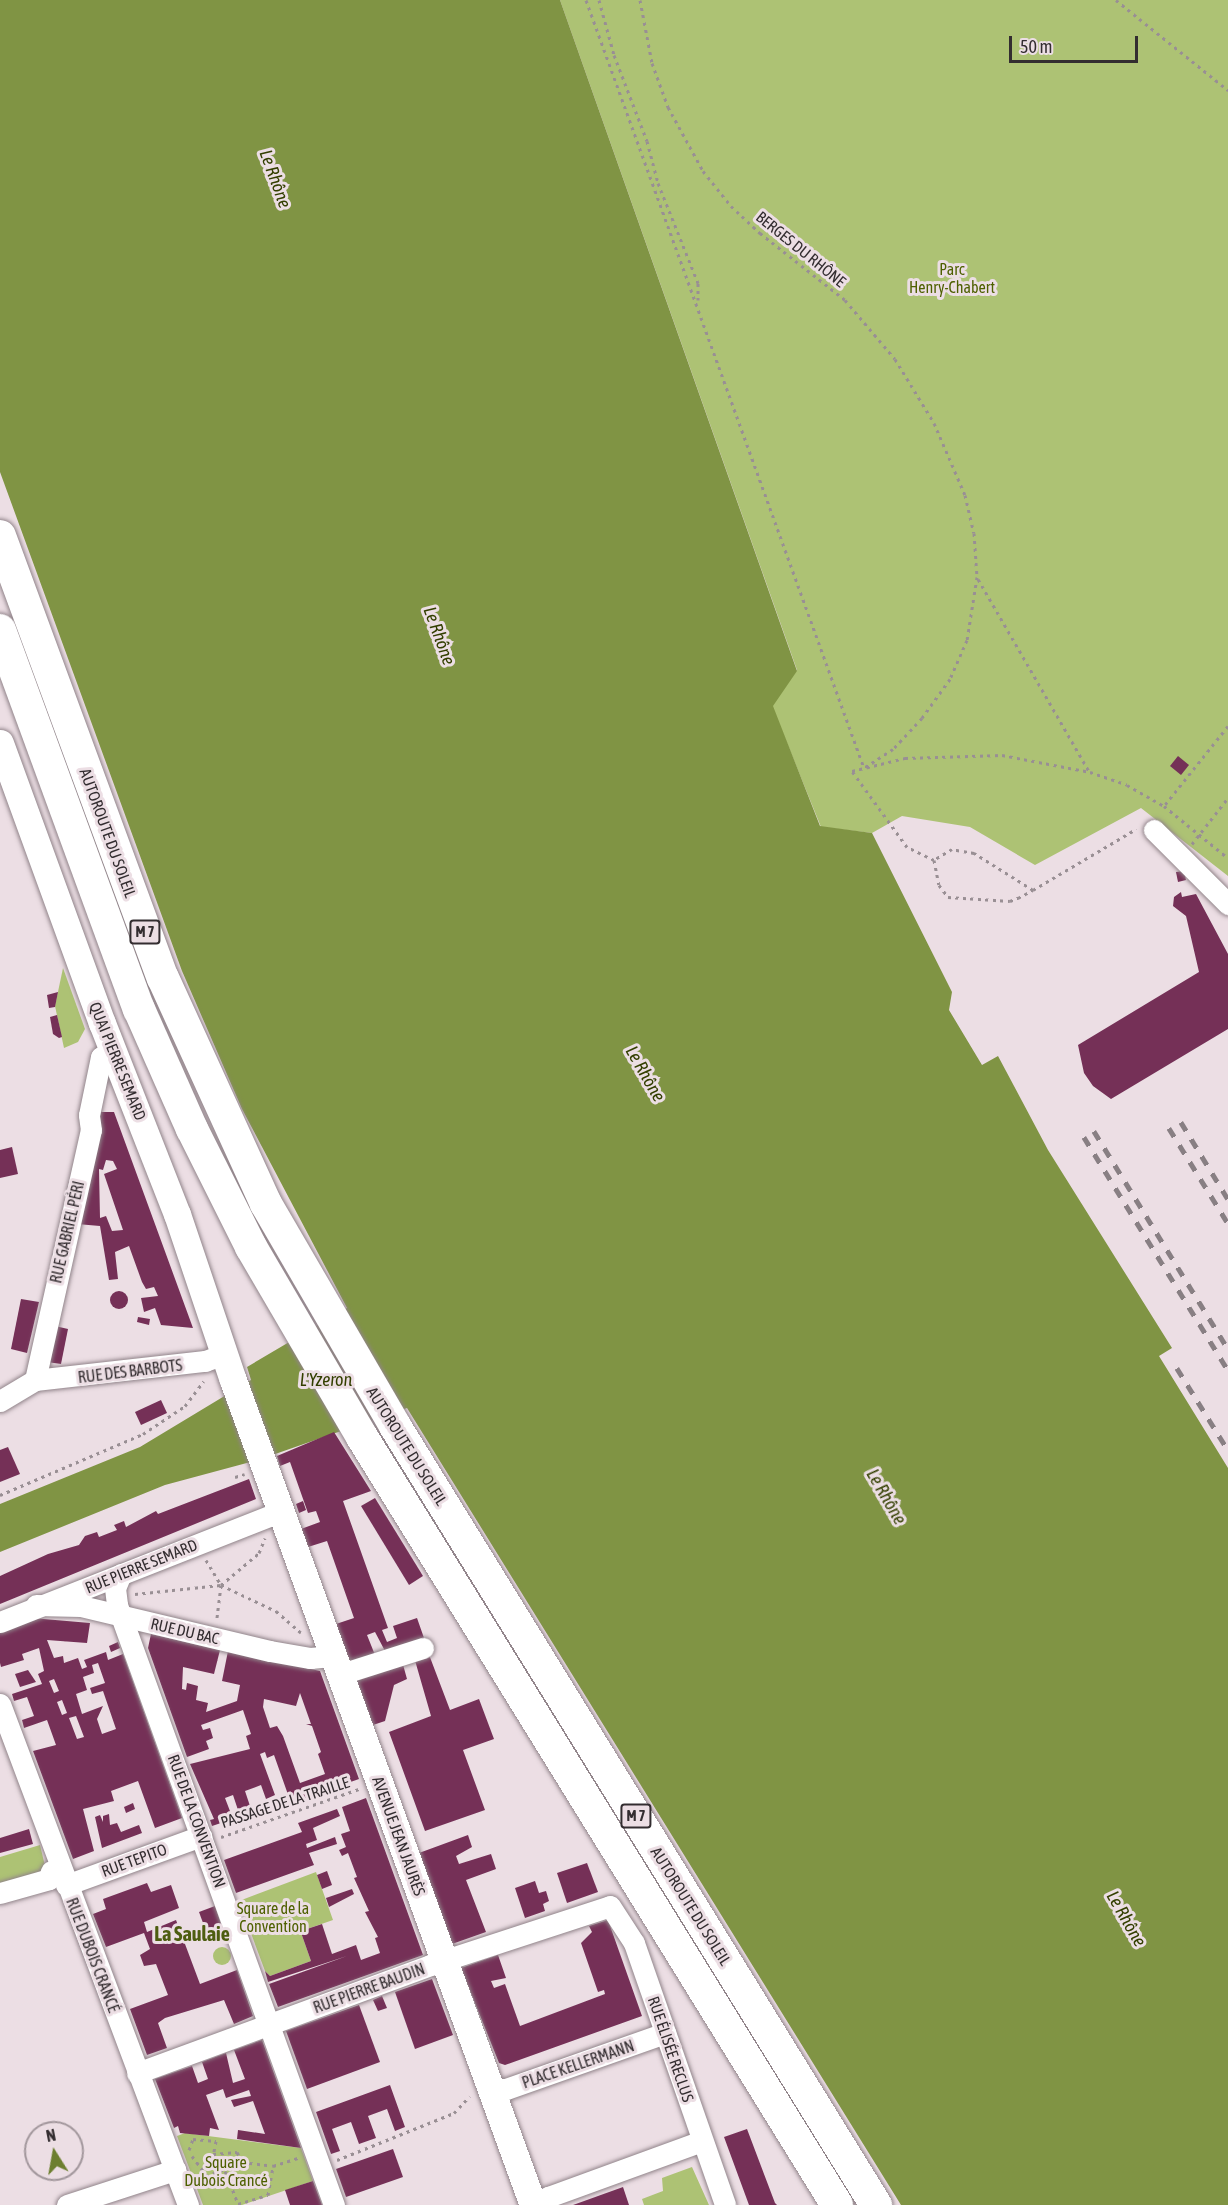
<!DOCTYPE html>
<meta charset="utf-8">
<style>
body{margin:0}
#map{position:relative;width:1228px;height:2205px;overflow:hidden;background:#ecdee4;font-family:"Asap Condensed",sans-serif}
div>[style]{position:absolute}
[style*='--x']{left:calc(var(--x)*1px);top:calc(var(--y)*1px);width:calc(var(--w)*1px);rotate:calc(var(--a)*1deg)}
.green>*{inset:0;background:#adc274}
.round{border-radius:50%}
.water>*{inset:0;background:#809444}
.building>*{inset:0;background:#753057}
.path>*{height:3px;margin-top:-1.5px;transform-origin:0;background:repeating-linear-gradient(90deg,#998f94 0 3px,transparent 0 7.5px)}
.roads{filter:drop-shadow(0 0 2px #91848a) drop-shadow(0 0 2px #91848a)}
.minor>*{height:21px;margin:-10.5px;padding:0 10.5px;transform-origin:10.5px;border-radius:10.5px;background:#fff}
.major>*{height:27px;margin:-13.5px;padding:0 13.5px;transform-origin:13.5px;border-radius:13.5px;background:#fff}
.highway>*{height:32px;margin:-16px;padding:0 16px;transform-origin:16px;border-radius:16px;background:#fff}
.rail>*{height:4.5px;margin-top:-2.25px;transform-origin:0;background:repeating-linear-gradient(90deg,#887f83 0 10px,transparent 0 20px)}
span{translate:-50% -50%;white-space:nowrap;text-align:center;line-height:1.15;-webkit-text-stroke:6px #ecdee4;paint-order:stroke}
.shield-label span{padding:2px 4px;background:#ecdee4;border:2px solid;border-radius:4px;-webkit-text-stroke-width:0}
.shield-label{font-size:15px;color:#332d30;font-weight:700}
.street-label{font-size:16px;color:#332d30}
.park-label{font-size:16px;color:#4e6000}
.water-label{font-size:18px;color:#333f00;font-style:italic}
.quarter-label{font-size:20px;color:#4d5d10;font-weight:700}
.north{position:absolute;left:24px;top:2121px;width:60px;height:60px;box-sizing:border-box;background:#ecdee4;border:2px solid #a2979c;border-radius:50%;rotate:349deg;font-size:16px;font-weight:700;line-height:24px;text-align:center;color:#332d30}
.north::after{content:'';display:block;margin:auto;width:21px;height:27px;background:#6d7f2f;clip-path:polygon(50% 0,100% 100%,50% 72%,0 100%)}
.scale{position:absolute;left:1009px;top:36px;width:129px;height:27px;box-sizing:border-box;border:3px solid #332d30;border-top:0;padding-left:8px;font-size:18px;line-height:21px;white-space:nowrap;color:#332d30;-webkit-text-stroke:4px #ecdee4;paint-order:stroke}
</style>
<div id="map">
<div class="green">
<div style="clip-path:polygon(560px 0,1228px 0,1228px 876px,1141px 808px,1035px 865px,970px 827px,902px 816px,872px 833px,821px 827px,772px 706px,797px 670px)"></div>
<div style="clip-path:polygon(63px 968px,85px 1029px,78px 1042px,64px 1048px,55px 1006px)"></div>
<div style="clip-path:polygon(40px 1845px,47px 1874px,0 1886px,0 1857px)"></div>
<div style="clip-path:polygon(316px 1872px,333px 1920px,307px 1929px,304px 1921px,298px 1924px,311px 1961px,270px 1976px,265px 1971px,239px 1901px)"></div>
<div class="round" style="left:213px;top:1947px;width:18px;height:18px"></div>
<div style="clip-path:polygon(185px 2133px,301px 2148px,313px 2181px,242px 2205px,203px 2205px,177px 2136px)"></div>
<div style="clip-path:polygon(692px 2167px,709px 2205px,644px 2205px,642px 2199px,663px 2191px,662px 2178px)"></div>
</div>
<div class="water">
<div style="clip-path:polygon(0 0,560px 0,797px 671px,773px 706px,820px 826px,872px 833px,952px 992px,949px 1010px,982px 1065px,998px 1056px,1048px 1150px,1172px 1348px,1159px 1356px,1228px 1468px,1228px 2205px,901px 2205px,407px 1408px,258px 1460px,165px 1485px,0 1552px,0 1504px,140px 1447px,251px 1380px,247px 1367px,347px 1308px,242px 1109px,182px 971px,0 472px)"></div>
</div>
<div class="building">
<div style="clip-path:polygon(1178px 756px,1189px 765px,1181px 775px,1170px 766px)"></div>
<div style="clip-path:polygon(1184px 871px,1186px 880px,1178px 882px,1176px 872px)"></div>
<div style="clip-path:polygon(1181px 892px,1182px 897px,1196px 894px,1228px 954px,1228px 1029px,1111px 1099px,1093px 1086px,1084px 1073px,1078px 1045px,1199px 972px,1186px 916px,1173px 906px,1174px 897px)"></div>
<div style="clip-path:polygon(58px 992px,55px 1007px,49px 1008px,47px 995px)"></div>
<div style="clip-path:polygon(57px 1015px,62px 1037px,59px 1038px,53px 1034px,50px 1017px)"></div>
<div style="clip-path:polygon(evenodd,101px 1112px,114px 1112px,193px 1328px,161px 1325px,155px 1308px,144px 1312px,141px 1298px,158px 1296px,154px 1287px,146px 1289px,142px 1282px,129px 1246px,115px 1252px,118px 1279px,109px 1280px,100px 1226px,77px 1224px,101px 1112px,106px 1160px,113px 1161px,117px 1169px,104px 1174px,123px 1230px,112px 1231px,106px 1216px,100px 1218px,99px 1169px,103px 1170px,106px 1160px)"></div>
<div style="clip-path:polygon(12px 1147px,18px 1174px,0 1178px,0 1150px)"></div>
<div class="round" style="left:110px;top:1291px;width:18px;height:18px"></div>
<div style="clip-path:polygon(21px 1299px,39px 1302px,27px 1353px,11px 1349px)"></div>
<div style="clip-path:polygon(138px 1317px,150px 1319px,149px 1325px,137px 1322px)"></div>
<div style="clip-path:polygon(55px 1326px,68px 1329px,61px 1364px,47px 1362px)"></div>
<div style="clip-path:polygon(161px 1400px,167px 1413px,141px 1425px,135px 1412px)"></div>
<div style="clip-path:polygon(334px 1432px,371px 1491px,343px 1501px,388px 1628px,382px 1630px,387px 1642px,397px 1638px,393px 1626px,417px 1618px,424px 1638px,385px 1651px,375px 1632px,367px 1635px,375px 1655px,350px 1663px,336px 1624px,354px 1618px,327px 1541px,308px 1547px,301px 1529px,320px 1522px,316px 1511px,308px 1513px,290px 1462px,280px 1466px,277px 1456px)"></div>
<div style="clip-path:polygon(8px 1447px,20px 1474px,0 1482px,0 1450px)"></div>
<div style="clip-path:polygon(249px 1479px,256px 1499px,0 1604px,0 1576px,48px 1554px,79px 1545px,85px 1536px,97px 1532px,99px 1537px,117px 1530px,114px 1525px,124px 1521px,126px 1527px,156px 1511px,158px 1514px)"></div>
<div style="clip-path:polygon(375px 1498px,423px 1576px,409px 1585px,361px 1506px)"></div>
<div style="clip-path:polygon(303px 1501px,306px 1510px,299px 1513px,296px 1504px)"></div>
<div style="clip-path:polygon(evenodd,32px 1618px,90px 1623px,87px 1643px,47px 1640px,54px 1658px,63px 1656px,64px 1663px,78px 1658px,82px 1669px,87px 1667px,84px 1660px,106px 1652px,108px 1660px,123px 1654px,182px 1818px,155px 1828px,138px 1781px,111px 1791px,114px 1801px,83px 1809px,94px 1851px,73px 1859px,33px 1751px,56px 1745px,47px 1720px,24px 1728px,22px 1720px,34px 1716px,27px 1697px,14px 1701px,12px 1694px,42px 1684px,38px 1674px,44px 1671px,39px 1648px,22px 1654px,24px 1660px,1px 1667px,0 1663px,0 1632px,32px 1618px,98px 1663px,105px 1683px,90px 1688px,92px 1694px,103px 1691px,116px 1729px,102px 1734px,97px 1719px,103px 1706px,82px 1714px,76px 1694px,87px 1690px,83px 1677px,94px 1673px,92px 1665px,98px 1663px,32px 1618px,54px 1679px,59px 1691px,54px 1693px,49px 1681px,54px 1679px,32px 1618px,62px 1700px,67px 1713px,62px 1715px,57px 1702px,62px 1700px,32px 1618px,76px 1716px,84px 1737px,77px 1739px,69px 1718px,76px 1716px)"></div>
<div style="clip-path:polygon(evenodd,151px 1634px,220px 1650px,214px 1674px,183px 1667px,182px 1689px,186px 1690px,187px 1683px,198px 1686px,196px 1700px,208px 1703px,206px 1712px,237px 1701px,240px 1685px,222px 1681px,228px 1651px,320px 1671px,359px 1779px,291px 1803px,274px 1755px,267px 1758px,265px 1752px,260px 1754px,275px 1795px,266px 1799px,261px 1785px,245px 1791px,250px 1806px,238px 1810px,233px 1795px,225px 1798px,233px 1819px,212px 1826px,210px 1820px,214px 1819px,190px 1764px,250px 1749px,246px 1736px,251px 1734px,243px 1710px,201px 1725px,203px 1730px,210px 1728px,213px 1738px,206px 1741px,209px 1749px,187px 1757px,148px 1648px,151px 1634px,300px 1693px,311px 1724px,306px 1724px,312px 1726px,321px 1752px,318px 1754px,325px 1774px,300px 1783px,283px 1736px,277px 1726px,270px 1728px,263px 1707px,264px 1699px,296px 1706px,300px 1693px)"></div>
<div style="clip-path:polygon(118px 1642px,120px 1648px,111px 1652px,109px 1646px)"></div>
<div style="clip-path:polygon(428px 1652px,450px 1710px,479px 1699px,494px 1739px,463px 1750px,485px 1810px,425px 1831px,389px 1732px,431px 1716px,414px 1657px)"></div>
<div style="clip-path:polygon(402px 1661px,407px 1679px,394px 1685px,385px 1721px,373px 1725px,356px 1678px)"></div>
<div style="clip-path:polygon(28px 1670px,36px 1682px,20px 1687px,15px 1674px)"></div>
<div style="clip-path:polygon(366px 1798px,423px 1955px,278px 2007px,269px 1984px,347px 1956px,268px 1982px,265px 1971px,270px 1976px,311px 1961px,298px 1924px,304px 1921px,307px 1929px,322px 1924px,332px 1954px,356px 1945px,361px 1960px,380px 1953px,375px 1938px,378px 1937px,365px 1912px,369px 1911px,354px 1878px,357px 1877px,348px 1853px,342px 1856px,339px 1850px,346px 1847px,341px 1834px,350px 1831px,342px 1807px)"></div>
<div style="clip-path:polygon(133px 1803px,135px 1809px,126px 1813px,124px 1807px)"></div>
<div style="clip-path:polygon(337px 1809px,340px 1816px,313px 1828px,317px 1840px,306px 1844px,307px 1848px,335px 1837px,337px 1844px,309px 1853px,314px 1865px,236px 1893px,224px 1860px,302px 1832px,298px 1823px)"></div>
<div style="clip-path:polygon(109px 1814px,110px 1825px,117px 1823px,121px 1832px,139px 1825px,142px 1833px,102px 1848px,95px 1817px,100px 1815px,103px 1822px,103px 1816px)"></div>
<div style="clip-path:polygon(29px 1829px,33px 1844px,0 1853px,0 1838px)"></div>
<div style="clip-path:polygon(468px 1835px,472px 1847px,456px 1856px,459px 1864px,491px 1854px,496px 1869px,466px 1880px,486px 1932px,452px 1944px,419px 1853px)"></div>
<div style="clip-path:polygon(587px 1863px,598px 1892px,567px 1903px,557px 1873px)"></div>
<div style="clip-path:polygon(327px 1871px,332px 1885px,322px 1889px,317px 1875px)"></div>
<div style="clip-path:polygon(535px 1881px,539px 1893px,546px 1891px,549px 1901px,543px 1904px,545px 1911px,525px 1918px,515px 1888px)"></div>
<div style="clip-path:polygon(147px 1883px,151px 1892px,171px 1885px,179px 1908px,144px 1922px,147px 1932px,176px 1920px,200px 1984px,237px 1970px,253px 2016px,234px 2024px,224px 2000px,165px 2018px,158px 2023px,167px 2048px,147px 2055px,130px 2009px,168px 1995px,156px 1964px,144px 1966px,140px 1955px,150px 1949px,144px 1933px,106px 1947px,93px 1914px,106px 1909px,103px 1899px)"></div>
<div style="clip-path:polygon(352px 1889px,354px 1894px,329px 1907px,326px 1898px)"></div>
<div style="clip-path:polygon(215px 1906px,225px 1936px,210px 1942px,199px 1912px)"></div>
<div style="clip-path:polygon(608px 1920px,642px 2016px,505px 2065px,499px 2063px,461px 1968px,498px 1955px,506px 1978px,491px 1981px,494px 1988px,505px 1984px,520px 2026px,605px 1994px,604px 1990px,598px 1992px,581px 1943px,592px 1932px,589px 1926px)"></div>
<div style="clip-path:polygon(432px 1979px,453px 2035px,415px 2049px,395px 1992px)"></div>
<div style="clip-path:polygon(382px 1996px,387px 2008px,378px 2011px,373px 2000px)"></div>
<div style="clip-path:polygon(359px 2005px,380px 2062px,307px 2089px,286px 2031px)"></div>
<div style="clip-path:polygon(262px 2040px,301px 2148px,237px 2139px,238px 2130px,265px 2134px,253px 2101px,234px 2107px,231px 2100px,251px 2096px,249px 2090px,226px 2098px,223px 2089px,206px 2095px,219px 2130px,210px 2128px,209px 2136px,180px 2133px,178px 2126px,174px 2128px,155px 2079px,192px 2066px,198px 2083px,208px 2079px,202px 2062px,226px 2053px,233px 2083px,245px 2079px,234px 2050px)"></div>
<div style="clip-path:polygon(390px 2085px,405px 2127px,395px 2131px,387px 2109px,368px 2116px,376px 2138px,359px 2144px,351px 2122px,332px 2129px,340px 2151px,331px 2154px,316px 2112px)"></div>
<div style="clip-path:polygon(747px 2129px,775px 2203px,777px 2205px,749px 2205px,724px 2137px)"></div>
<div style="clip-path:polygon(393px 2149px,403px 2177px,346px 2197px,336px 2169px)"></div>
<div style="clip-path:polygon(313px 2181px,322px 2205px,290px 2205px,285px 2190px)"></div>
<div style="clip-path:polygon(623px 2187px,629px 2205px,573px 2205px)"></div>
</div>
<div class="path">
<div style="--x:586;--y:0;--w:817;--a:70.1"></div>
<div style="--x:599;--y:0;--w:57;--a:74.7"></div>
<div style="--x:614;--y:55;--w:92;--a:69"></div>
<div style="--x:647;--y:141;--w:43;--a:75.3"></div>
<div style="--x:658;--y:183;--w:108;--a:68.2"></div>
<div style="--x:698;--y:283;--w:17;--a:90"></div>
<div style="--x:640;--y:0;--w:64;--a:79.2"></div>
<div style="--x:652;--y:63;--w:47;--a:70"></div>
<div style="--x:668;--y:107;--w:73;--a:61.3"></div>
<div style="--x:703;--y:171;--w:45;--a:51.3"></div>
<div style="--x:731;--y:206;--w:40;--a:43"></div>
<div style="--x:760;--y:233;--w:108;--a:38.2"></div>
<div style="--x:845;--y:300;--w:77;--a:49.7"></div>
<div style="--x:895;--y:359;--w:75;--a:58.6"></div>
<div style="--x:934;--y:423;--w:78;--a:66.7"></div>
<div style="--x:965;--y:495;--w:39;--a:77"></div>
<div style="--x:974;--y:533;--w:44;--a:86.1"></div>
<div style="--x:977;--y:577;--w:64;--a:99"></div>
<div style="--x:967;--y:640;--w:43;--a:113.6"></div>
<div style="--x:950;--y:679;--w:48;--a:125.7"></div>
<div style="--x:922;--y:718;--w:42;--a:133.1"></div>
<div style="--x:893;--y:749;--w:35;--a:147"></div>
<div style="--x:1116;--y:0;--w:144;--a:38.8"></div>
<div style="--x:978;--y:579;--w:222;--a:60"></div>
<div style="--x:1228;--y:726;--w:102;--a:128.7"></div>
<div style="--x:1164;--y:806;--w:82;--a:39.1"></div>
<div style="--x:1192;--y:844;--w:58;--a:-52"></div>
<div style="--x:934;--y:860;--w:30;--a:-154"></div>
<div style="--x:907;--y:847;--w:94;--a:-125.9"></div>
<div style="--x:852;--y:771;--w:55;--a:-13.8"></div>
<div style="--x:905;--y:758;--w:97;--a:-1.8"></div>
<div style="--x:1002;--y:755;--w:90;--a:10.9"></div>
<div style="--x:1090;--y:772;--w:39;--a:19"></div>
<div style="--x:1127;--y:785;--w:43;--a:29.6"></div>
<div style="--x:1033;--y:890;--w:70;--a:-147.9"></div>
<div style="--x:974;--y:853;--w:22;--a:-170"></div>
<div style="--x:952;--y:849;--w:21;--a:149"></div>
<div style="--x:934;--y:860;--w:25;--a:79"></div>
<div style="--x:939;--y:885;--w:15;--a:53"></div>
<div style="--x:948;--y:897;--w:62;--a:3.7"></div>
<div style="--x:1010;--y:901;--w:9;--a:-21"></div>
<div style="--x:1018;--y:898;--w:17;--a:-28"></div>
<div style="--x:1033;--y:890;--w:120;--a:-30.6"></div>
<div style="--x:235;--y:1477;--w:10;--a:-17"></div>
<div style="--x:0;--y:1495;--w:155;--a:-23.1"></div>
<div style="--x:143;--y:1434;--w:50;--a:-33.7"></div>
<div style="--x:185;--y:1406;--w:31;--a:-53"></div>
<div style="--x:206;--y:1560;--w:29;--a:59"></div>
<div style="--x:221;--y:1585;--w:33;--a:97"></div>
<div style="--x:221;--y:1585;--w:61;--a:25.3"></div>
<div style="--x:276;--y:1611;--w:33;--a:41"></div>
<div style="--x:135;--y:1594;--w:86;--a:-6"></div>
<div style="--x:221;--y:1585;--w:50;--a:-40.1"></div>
<div style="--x:259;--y:1553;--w:16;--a:-68"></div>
<div style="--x:221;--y:1837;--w:146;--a:-19.2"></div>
<div style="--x:189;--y:2150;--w:12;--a:-70"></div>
<div style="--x:193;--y:2139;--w:23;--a:5"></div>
<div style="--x:216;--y:2141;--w:21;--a:101"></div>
<div style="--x:212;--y:2162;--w:10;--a:143"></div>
<div style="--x:213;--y:2154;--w:24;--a:-5"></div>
<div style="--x:237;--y:2152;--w:11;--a:63"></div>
<div style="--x:192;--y:2156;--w:25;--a:53"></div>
<div style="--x:337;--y:2160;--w:126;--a:-21.9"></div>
<div style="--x:454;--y:2113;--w:23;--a:-47"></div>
<div style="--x:225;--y:2171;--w:13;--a:67"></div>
<div style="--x:199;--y:2179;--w:46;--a:-21.6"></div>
<div style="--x:242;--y:2162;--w:31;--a:7"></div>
<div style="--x:273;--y:2166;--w:26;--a:-18"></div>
<div style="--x:270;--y:2182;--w:21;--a:-169"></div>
<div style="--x:249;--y:2178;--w:20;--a:165"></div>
<div style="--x:230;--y:2183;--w:22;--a:69"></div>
<div style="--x:238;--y:2204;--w:31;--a:-17"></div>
<div style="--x:268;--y:2195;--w:29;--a:-80"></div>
</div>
<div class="roads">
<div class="minor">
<div style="--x:1154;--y:830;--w:105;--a:45"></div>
<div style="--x:35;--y:1380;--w:171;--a:-6.4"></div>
<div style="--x:205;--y:1361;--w:20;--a:-20"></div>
<div style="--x:0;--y:1401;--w:41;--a:-31"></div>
<div style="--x:35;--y:1380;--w:256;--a:-77.4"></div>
<div style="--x:91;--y:1130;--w:15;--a:-98"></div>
<div style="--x:89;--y:1115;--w:59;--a:-78.3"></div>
<div style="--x:101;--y:1057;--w:13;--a:-23"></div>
<div style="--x:121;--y:1574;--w:15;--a:113"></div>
<div style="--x:115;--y:1588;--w:17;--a:83"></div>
<div style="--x:117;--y:1605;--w:638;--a:70.12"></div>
<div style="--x:36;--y:1605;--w:45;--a:1.3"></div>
<div style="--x:81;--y:1606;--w:194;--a:13.4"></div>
<div style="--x:270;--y:1651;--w:41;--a:9.9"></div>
<div style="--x:310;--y:1658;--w:24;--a:-5"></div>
<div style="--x:0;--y:1622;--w:303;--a:-21.5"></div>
<div style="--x:341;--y:1674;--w:86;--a:-17.6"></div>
<div style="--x:0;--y:1704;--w:535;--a:69.43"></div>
<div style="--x:66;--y:1885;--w:144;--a:-19.9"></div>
<div style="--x:0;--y:1893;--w:51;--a:-15.9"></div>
<div style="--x:49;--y:1879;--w:8;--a:-76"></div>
<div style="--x:137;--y:2073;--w:312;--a:-20.2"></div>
<div style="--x:430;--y:1965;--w:189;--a:-18.1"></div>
<div style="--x:610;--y:1906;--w:44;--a:57"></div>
<div style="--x:634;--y:1943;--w:277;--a:70.8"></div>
<div style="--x:491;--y:2089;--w:15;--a:0"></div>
<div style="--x:506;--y:2089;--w:169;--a:-19.4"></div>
<div style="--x:67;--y:2205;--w:114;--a:-18"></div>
<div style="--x:537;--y:2205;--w:14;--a:-36"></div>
<div style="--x:548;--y:2197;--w:164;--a:-20"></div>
</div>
<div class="major">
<div style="--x:0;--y:743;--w:298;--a:70"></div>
<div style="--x:102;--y:1023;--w:205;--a:68.6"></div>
<div style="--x:177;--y:1214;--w:175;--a:71.4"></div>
<div style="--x:233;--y:1380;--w:878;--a:70.02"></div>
</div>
<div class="highway">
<div style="--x:0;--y:536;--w:471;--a:69.8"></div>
<div style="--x:163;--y:978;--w:248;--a:65.5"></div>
<div style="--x:266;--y:1204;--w:257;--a:59.8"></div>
<div style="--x:395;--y:1426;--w:916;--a:58.31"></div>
<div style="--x:0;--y:630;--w:404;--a:69.9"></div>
<div style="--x:139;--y:1009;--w:131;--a:66.2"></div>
<div style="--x:192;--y:1129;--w:132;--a:63.4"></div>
<div style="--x:251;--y:1247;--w:220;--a:59.7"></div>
<div style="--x:362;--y:1437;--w:903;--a:58.26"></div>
</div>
</div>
<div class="rail">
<div style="--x:1181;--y:1122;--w:90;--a:58.6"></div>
<div style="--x:1169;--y:1128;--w:112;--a:58.2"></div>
<div style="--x:1094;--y:1131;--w:256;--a:58.4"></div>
<div style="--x:1084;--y:1137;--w:274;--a:58.3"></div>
<div style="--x:1177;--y:1368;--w:97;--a:58.1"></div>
</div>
<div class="shield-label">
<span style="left:145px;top:932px">M 7</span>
<span style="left:636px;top:1816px">M 7</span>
</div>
<div class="street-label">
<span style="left:801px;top:249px;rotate:39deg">BERGES DU RHÔNE</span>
<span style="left:108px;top:833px;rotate:70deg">AUTOROUTE DU SOLEIL</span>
<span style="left:118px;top:1061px;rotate:68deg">QUAI PIERRE SEMARD</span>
<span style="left:67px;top:1232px;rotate:-77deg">RUE GABRIEL PÉRI</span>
<span style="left:130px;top:1371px;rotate:-7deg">RUE DES BARBOTS</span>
<span style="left:407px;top:1446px;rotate:58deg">AUTOROUTE DU SOLEIL</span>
<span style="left:141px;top:1566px;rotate:-22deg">RUE PIERRE SEMARD</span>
<span style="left:185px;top:1631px;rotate:13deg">RUE DU BAC</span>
<span style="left:285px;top:1802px;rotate:-18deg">PASSAGE DE LA TRAILLE</span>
<span style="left:197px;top:1821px;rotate:70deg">RUE DE LA CONVENTION</span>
<span style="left:399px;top:1836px;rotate:70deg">AVENUE JEAN JAURÈS</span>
<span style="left:134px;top:1860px;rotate:-20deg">RUE TEPITO</span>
<span style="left:691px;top:1906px;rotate:58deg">AUTOROUTE DU SOLEIL</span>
<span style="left:93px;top:1955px;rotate:69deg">RUE DUBOIS CRANCÉ</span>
<span style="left:369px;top:1988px;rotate:-20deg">RUE PIERRE BAUDIN</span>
<span style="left:671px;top:2049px;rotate:71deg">RUE ÉLISÉE RECLUS</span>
<span style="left:578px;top:2064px;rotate:-19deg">PLACE KELLERMANN</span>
</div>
<div class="park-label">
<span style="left:952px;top:278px">Parc<br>Henry-Chabert</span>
<span style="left:273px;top:1917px">Square de la<br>Convention</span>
<span style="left:226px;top:2171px">Square<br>Dubois Crancé</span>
</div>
<div class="water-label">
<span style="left:275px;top:179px;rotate:70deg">Le Rhône</span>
<span style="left:439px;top:636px;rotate:70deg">Le Rhône</span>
<span style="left:645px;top:1074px;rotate:60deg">Le Rhône</span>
<span style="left:326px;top:1380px">L'Yzeron</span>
<span style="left:886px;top:1497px;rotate:60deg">Le Rhône</span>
<span style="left:1126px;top:1919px;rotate:60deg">Le Rhône</span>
</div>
<div class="quarter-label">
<span style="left:192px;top:1933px">La Saulaie</span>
</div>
<div class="north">N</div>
<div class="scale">50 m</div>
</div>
